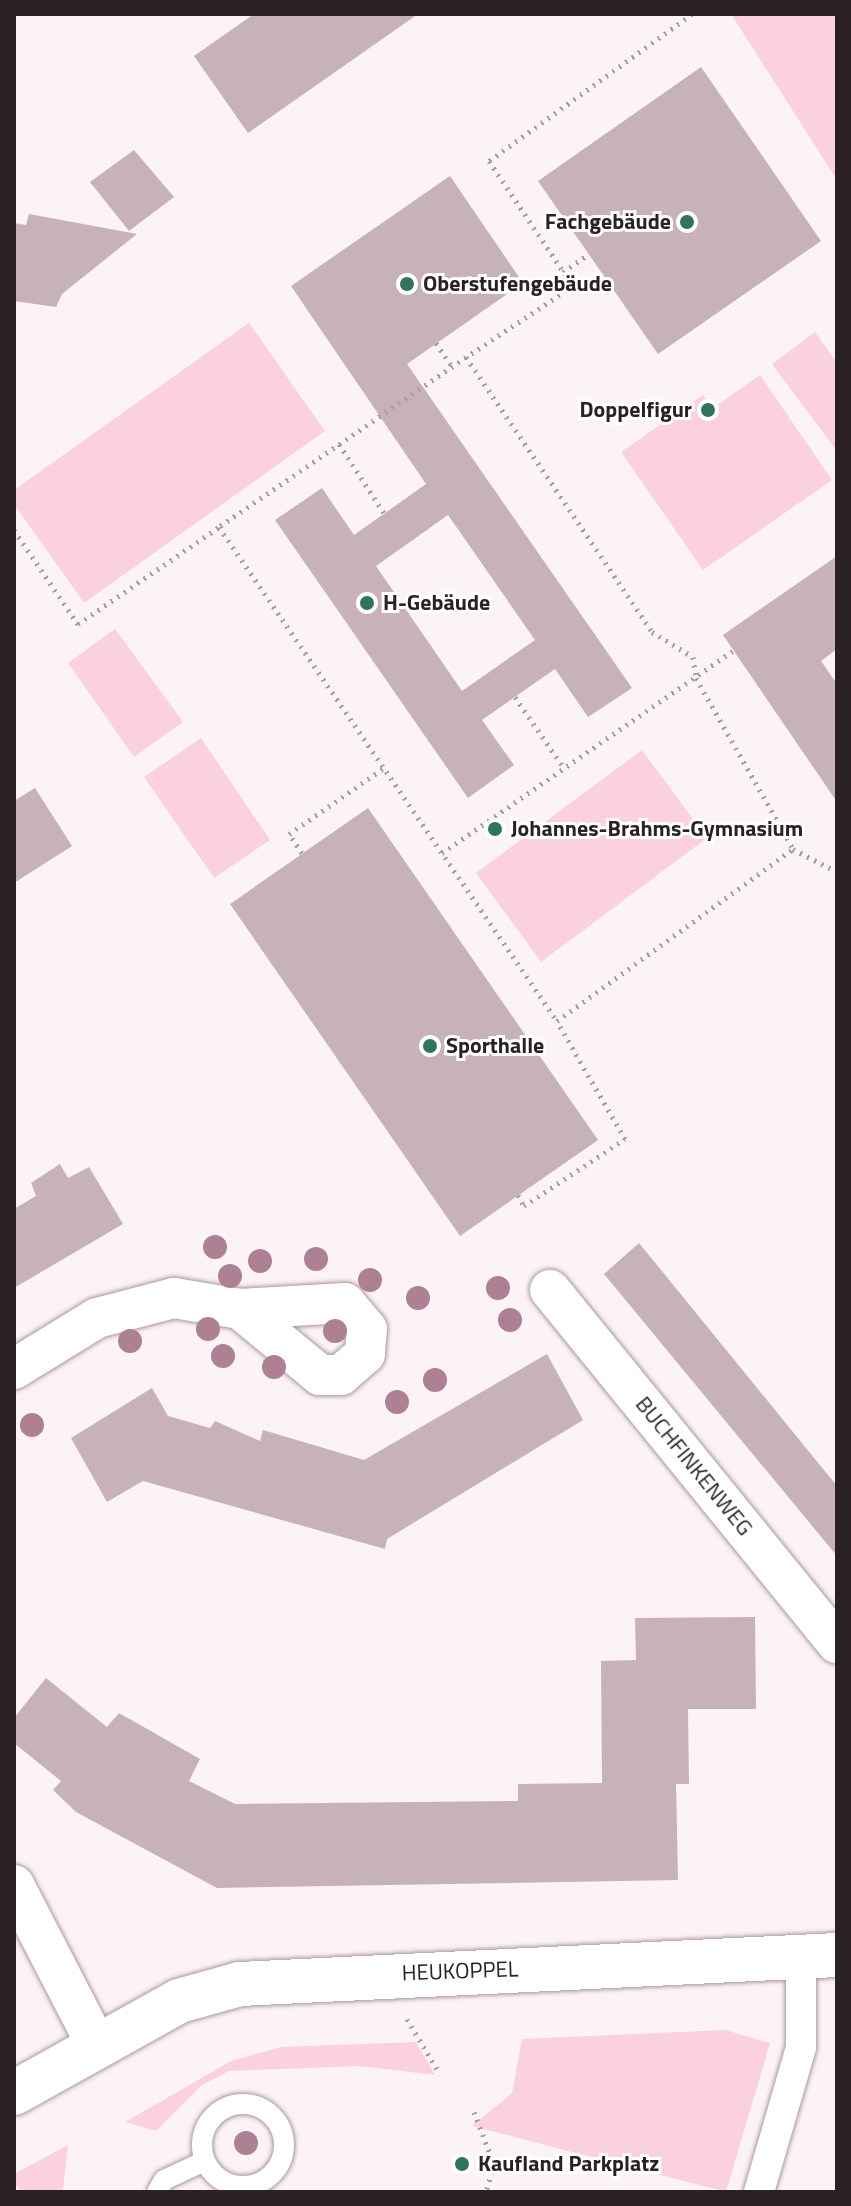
<!DOCTYPE html>
<meta charset="utf-8">
<style>
body{margin:0}
#map{position:relative;width:851px;height:2206px;overflow:hidden;background:#fcf3f6;font-family:"Titillium Web",sans-serif}
div>[style]{position:absolute}
[style*='--x']{left:calc(var(--x)*1px);top:calc(var(--y)*1px);width:calc(var(--w)*1px);rotate:calc(var(--a)*1deg)}
.green>*{inset:0;background:#fbd1de}
.building>*{inset:0;background:#c7b2b9}
.path>*{height:5px;margin-top:-2.5px;transform-origin:0;background:repeating-linear-gradient(90deg,#a59d9f 0 2px,transparent 0 8px)}
.roads{filter:drop-shadow(0 0 2px #ac989e) drop-shadow(0 0 2px #ac989e)}
.service>*{height:20px;margin:-10px;padding:0 10px;transform-origin:10px;border-radius:10px;background:#fff}
.service>.ring{margin:-10px;padding:0;box-sizing:content-box;background:none;border:20px solid #fff;border-radius:50%}
.pedestrian>*{height:30px;margin:-15px;padding:0 15px;transform-origin:15px;border-radius:15px;background:#fff}
.minor>*{height:40px;margin:-20px;padding:0 20px;transform-origin:20px;border-radius:20px;background:#fff}
.tertiary>*{height:44px;margin:-22px;padding:0 22px;transform-origin:22px;border-radius:22px;background:#fff}
.trees>*{width:24px;height:24px;margin:-12px;border-radius:50%;background:#ae8094}
.dots>*{width:22px;height:22px;translate:-50% -50%;box-sizing:border-box;border:4px solid #fff;border-radius:50%}
span{translate:-50% -50%;white-space:nowrap;text-align:center;line-height:1.15;-webkit-text-stroke:6px #fff;paint-order:stroke}
.poi-label{font-size:22px;color:#292123;font-weight:700}
.right{translate:-100% -50%;text-align:right}
.left{translate:0 -50%;text-align:left}
.street-label{font-size:22px;color:#292123}
.frame{position:absolute;inset:0;border:16px solid #292123;pointer-events:none}
</style>
<div id="map">
<div class="green">
<div style="clip-path:polygon(731px 14px,837px 14px,837px 180px)"></div>
<div style="clip-path:polygon(249px 323px,325px 431px,84px 603px,14px 504px,14px 490px)"></div>
<div style="clip-path:polygon(815px 332px,837px 363px,837px 451px,772px 364px)"></div>
<div style="clip-path:polygon(760px 375px,832px 480px,703px 570px,621px 452px,703px 395px,713px 408px)"></div>
<div style="clip-path:polygon(115px 629px,183px 722px,134px 757px,68px 663px)"></div>
<div style="clip-path:polygon(201px 738px,270px 840px,214px 878px,144px 777px)"></div>
<div style="clip-path:polygon(642px 750px,707px 838px,541px 962px,476px 873px)"></div>
<div style="clip-path:polygon(725px 2030px,770px 2043px,726px 2192px,472px 2126px,512px 2093px,522px 2039px)"></div>
<div style="clip-path:polygon(416px 2042px,435px 2075px,360px 2066px,229px 2071px,202px 2085px,156px 2131px,125px 2122px,231px 2061px,281px 2047px)"></div>
<div style="clip-path:polygon(68px 2145px,63px 2190px,22px 2192px,14px 2183px,14px 2174px)"></div>
</div>
<div class="building">
<div style="clip-path:polygon(254px 14px,418px 14px,248px 133px,194px 56px)"></div>
<div style="clip-path:polygon(701px 67px,821px 241px,658px 354px,538px 181px)"></div>
<div style="clip-path:polygon(134px 150px,174px 197px,129px 231px,90px 182px)"></div>
<div style="clip-path:polygon(evenodd,450px 176px,523px 283px,407px 364px,632px 688px,588px 717px,555px 669px,482px 720px,514px 765px,468px 798px,275px 520px,322px 488px,354px 535px,426px 484px,291px 286px,450px 176px,448px 515px,535px 640px,462px 691px,376px 566px,448px 515px)"></div>
<div style="clip-path:polygon(29px 214px,137px 234px,62px 294px,56px 307px,14px 301px,14px 223px,26px 225px)"></div>
<div style="clip-path:polygon(837px 556px,837px 649px,821px 661px,837px 684px,837px 802px,723px 635px)"></div>
<div style="clip-path:polygon(35px 788px,72px 846px,14px 883px,14px 801px)"></div>
<div style="clip-path:polygon(368px 808px,598px 1140px,460px 1236px,230px 904px)"></div>
<div style="clip-path:polygon(60px 1164px,68px 1178px,89px 1167px,123px 1224px,14px 1288px,14px 1209px,36px 1196px,31px 1183px)"></div>
<div style="clip-path:polygon(639px 1243px,837px 1486px,837px 1556px,604px 1274px)"></div>
<div style="clip-path:polygon(547px 1354px,583px 1420px,387px 1539px,385px 1549px,143px 1481px,107px 1502px,71px 1438px,152px 1388px,168px 1416px,210px 1428px,215px 1421px,260px 1441px,263px 1430px,364px 1460px)"></div>
<div style="clip-path:polygon(755px 1617px,756px 1709px,688px 1709px,689px 1784px,676px 1784px,678px 1880px,217px 1888px,76px 1812px,53px 1790px,61px 1781px,14px 1743px,14px 1718px,46px 1678px,107px 1727px,119px 1713px,200px 1759px,189px 1781px,235px 1804px,518px 1801px,518px 1784px,602px 1783px,601px 1661px,636px 1660px,635px 1618px)"></div>
</div>
<div class="path">
<div style="--x:692;--y:14;--w:251;--a:144.1"></div>
<div style="--x:489;--y:161;--w:151;--a:56.1"></div>
<div style="--x:573;--y:286;--w:128;--a:146.4"></div>
<div style="--x:466;--y:357;--w:332;--a:55.9"></div>
<div style="--x:652;--y:632;--w:48;--a:31.4"></div>
<div style="--x:693;--y:657;--w:21;--a:82"></div>
<div style="--x:696;--y:678;--w:197;--a:60.4"></div>
<div style="--x:793;--y:849;--w:50;--a:27.6"></div>
<div style="--x:563;--y:272;--w:32;--a:-35"></div>
<div style="--x:436;--y:343;--w:29;--a:56"></div>
<div style="--x:466;--y:357;--w:300;--a:145.5"></div>
<div style="--x:219;--y:527;--w:599;--a:55.62"></div>
<div style="--x:339;--y:444;--w:82;--a:56.9"></div>
<div style="--x:14;--y:530;--w:114;--a:55.8"></div>
<div style="--x:78;--y:624;--w:171;--a:-34.5"></div>
<div style="--x:515;--y:697;--w:86;--a:55.4"></div>
<div style="--x:302;--y:853;--w:23;--a:-124"></div>
<div style="--x:289;--y:834;--w:116;--a:-34.8"></div>
<div style="--x:442;--y:853;--w:354;--a:-34.8"></div>
<div style="--x:518;--y:1195;--w:13;--a:61"></div>
<div style="--x:524;--y:1206;--w:121;--a:-33.6"></div>
<div style="--x:625;--y:1139;--w:136;--a:-120"></div>
<div style="--x:557;--y:1021;--w:292;--a:-36.1"></div>
<div style="--x:407;--y:2019;--w:64;--a:59"></div>
<div style="--x:474;--y:2112;--w:56;--a:69"></div>
<div style="--x:494;--y:2164;--w:29;--a:106"></div>
</div>
<div class="roads">
<div class="service">
<div class="ring" style="left:202px;top:2104px;width:62px;height:62px"></div>
<div style="--x:157;--y:2192;--w:14;--a:-60"></div>
<div style="--x:164;--y:2180;--w:45;--a:-24.9"></div>
</div>
<div class="pedestrian">
<div style="--x:759;--y:2192;--w:151;--a:-73.8"></div>
<div style="--x:801;--y:2047;--w:91;--a:-90"></div>
</div>
<div class="minor">
<div style="--x:550;--y:1290;--w:455;--a:50.9"></div>
<div style="--x:14;--y:1369;--w:97;--a:-31.6"></div>
<div style="--x:97;--y:1318;--w:80;--a:-14.6"></div>
<div style="--x:174;--y:1298;--w:67;--a:9.5"></div>
<div style="--x:240;--y:1309;--w:105;--a:-3.3"></div>
<div style="--x:345;--y:1303;--w:34;--a:50"></div>
<div style="--x:367;--y:1329;--w:25;--a:95"></div>
<div style="--x:365;--y:1354;--w:32;--a:139"></div>
<div style="--x:341;--y:1375;--w:21;--a:180"></div>
<div style="--x:320;--y:1375;--w:104;--a:-140.5"></div>
<div style="--x:14;--y:1885;--w:181;--a:62.7"></div>
</div>
<div class="tertiary">
<div style="--x:14;--y:2093;--w:189;--a:-29.1"></div>
<div style="--x:179;--y:2001;--w:63;--a:-15.6"></div>
<div style="--x:240;--y:1984;--w:598;--a:-2.78"></div>
</div>
</div>
<div class="trees">
<div style="left:215px;top:1247px"></div>
<div style="left:316px;top:1259px"></div>
<div style="left:260px;top:1261px"></div>
<div style="left:230px;top:1276px"></div>
<div style="left:370px;top:1280px"></div>
<div style="left:498px;top:1288px"></div>
<div style="left:418px;top:1298px"></div>
<div style="left:510px;top:1320px"></div>
<div style="left:208px;top:1329px"></div>
<div style="left:335px;top:1331px"></div>
<div style="left:130px;top:1341px"></div>
<div style="left:223px;top:1356px"></div>
<div style="left:274px;top:1367px"></div>
<div style="left:435px;top:1380px"></div>
<div style="left:397px;top:1402px"></div>
<div style="left:32px;top:1425px"></div>
<div style="left:246px;top:2143px"></div>
</div>
<div class="dots">
<div style="left:687px;top:222px;background:#317260"></div>
<div style="left:407px;top:284px;background:#317260"></div>
<div style="left:708px;top:410px;background:#317260"></div>
<div style="left:367px;top:603px;background:#317260"></div>
<div style="left:495px;top:829px;background:#317260"></div>
<div style="left:430px;top:1046px;background:#317260"></div>
<div style="left:462px;top:2164px;background:#317260"></div>
</div>
<div class="poi-label">
<span class="right" style="left:671px;top:222px">Fachgebäude</span>
<span class="left" style="left:423px;top:284px">Oberstufengebäude</span>
<span class="right" style="left:692px;top:410px">Doppelfigur</span>
<span class="left" style="left:383px;top:603px">H-Gebäude</span>
<span class="left" style="left:511px;top:829px">Johannes-Brahms-Gymnasium</span>
<span class="left" style="left:446px;top:1046px">Sporthalle</span>
<span class="left" style="left:478px;top:2164px">Kaufland Parkplatz</span>
</div>
<div class="street-label">
<span style="left:694px;top:1466px;rotate:51deg">BUCHFINKENWEG</span>
<span style="left:460px;top:1971px;rotate:-2deg">HEUKOPPEL</span>
</div>
<div class="frame"></div>
</div>
